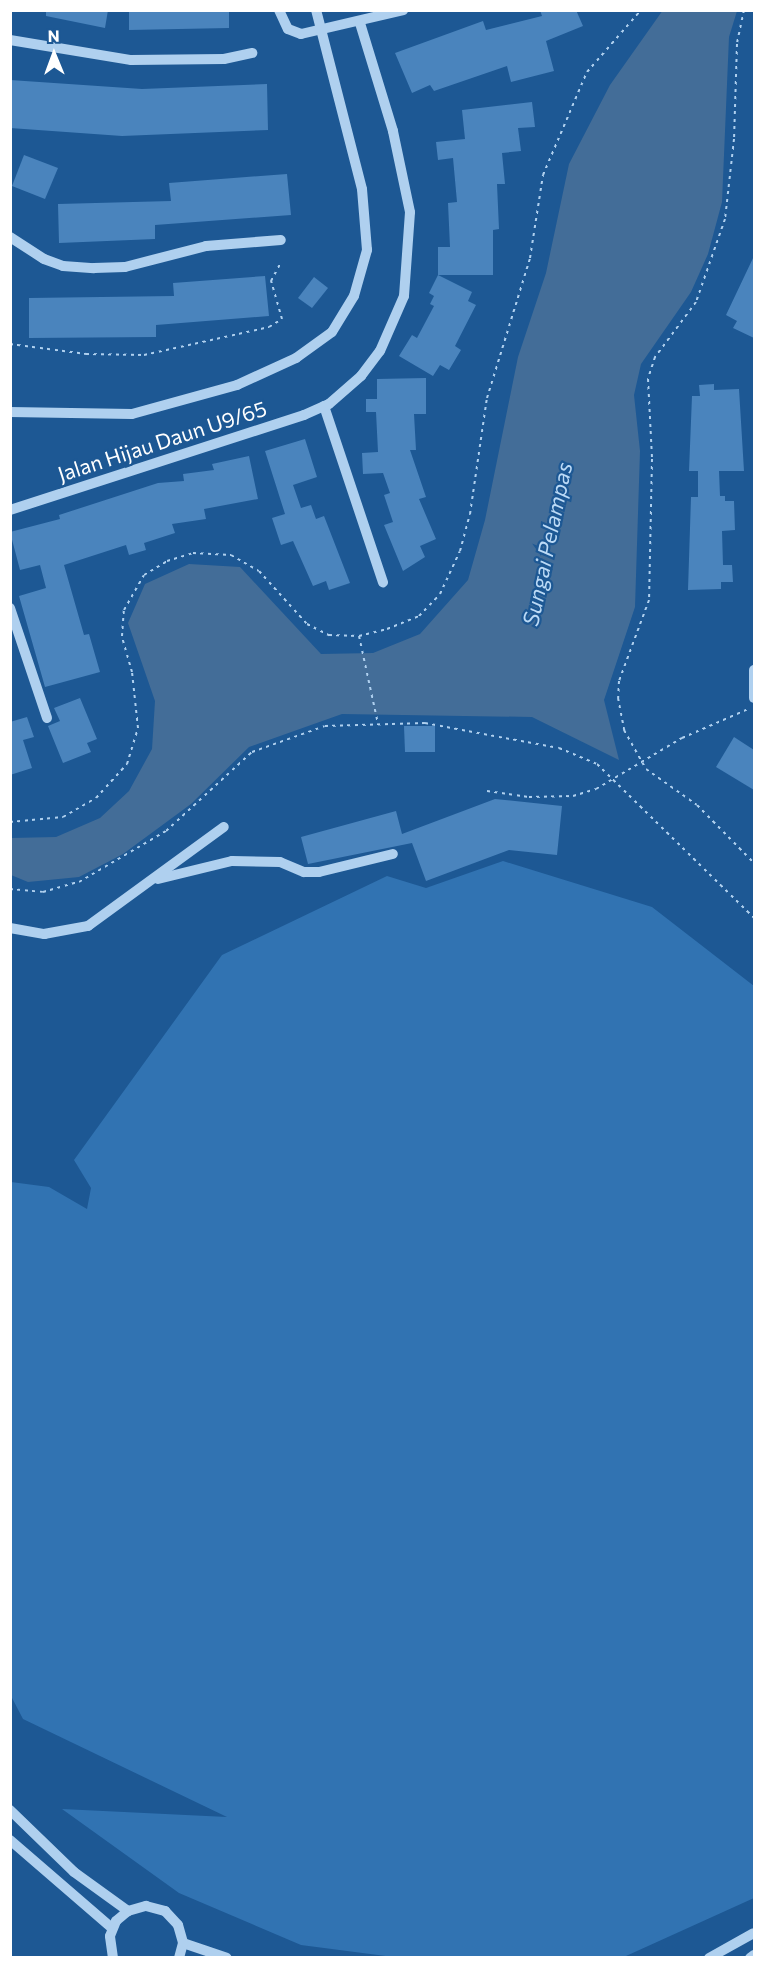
<!DOCTYPE html>
<style>
body{margin:0}
#map{position:relative;width:765px;height:1968px;overflow:hidden;background:#1d5894;font-family:Commissioner,sans-serif}
div>[style]{position:absolute}
[style*='--x']{left:calc(var(--x)*1px);top:calc(var(--y)*1px);width:calc(var(--w)*1px);rotate:calc(var(--a)*1deg)}
.green>*{inset:0;background:#3173b2}
.water>*{inset:0;background:#436d98}
.building>*{inset:0;background:#4a84bd}
.path>*{height:2px;margin-top:-1px;transform-origin:0;background:repeating-linear-gradient(90deg,#afd0ef 0 3px,transparent 0 7.5px)}
.minor>*{height:10px;margin:-5px;padding:0 5px;transform-origin:5px;border-radius:5px;background:#afd0ef}
span{translate:-50% -50%;white-space:nowrap;text-align:center;line-height:1.15;-webkit-text-stroke:4.5px #1d5894;paint-order:stroke}
.street-label{font-size:21px;color:#fff}
.water-label{font-size:22px;color:#bcdaf6;font-style:italic}
.frame{position:absolute;inset:0;border:12px solid #fff;pointer-events:none}
.north{position:absolute;left:24px;top:24px;width:60px;height:60px;-webkit-text-stroke:4px #1d5894;paint-order:stroke;rotate:359deg;font-size:16px;font-weight:700;line-height:24px;text-align:center;color:#fff}
.north::after{content:'';display:block;margin:auto;width:21px;height:27px;background:#fff;clip-path:polygon(50% 0,100% 100%,50% 72%,0 100%)}
</style>
<div id="map">
<div class="green">
<div style="clip-path:polygon(503px 861px,652px 907px,754px 986px,754px 1898px,626px 1956px,401px 1958px,301px 1945px,179px 1893px,62px 1809px,227px 1817px,23px 1719px,11px 1696px,11px 1182px,49px 1187px,87px 1209px,91px 1188px,74px 1160px,222px 955px,387px 876px,426px 888px)"></div>
</div>
<div class="water">
<div style="clip-path:polygon(663px 10px,737px 11px,729px 37px,722px 202px,708px 254px,691px 292px,641px 364px,634px 395px,640px 451px,635px 607px,604px 700px,619px 760px,532px 717px,342px 714px,249px 747px,191px 804px,123px 854px,79px 877px,28px 882px,11px 875px,11px 838px,56px 837px,100px 818px,129px 791px,152px 749px,155px 701px,128px 623px,145px 584px,189px 564px,240px 567px,321px 654px,373px 653px,420px 634px,468px 580px,485px 520px,518px 357px,546px 273px,569px 164px,610px 85px)"></div>
</div>
<div class="building">
<div style="clip-path:polygon(46px 10px,108px 10px,105px 28px,46px 16px)"></div>
<div style="clip-path:polygon(129px 10px,229px 10px,229px 28px,129px 30px)"></div>
<div style="clip-path:polygon(540px 10px,576px 10px,583px 26px,546px 41px,554px 71px,511px 82px,507px 66px,434px 91px,430px 85px,412px 93px,395px 53px,483px 21px,486px 30px,542px 16px)"></div>
<div style="clip-path:polygon(10px 80px,142px 89px,267px 84px,268px 130px,122px 136px,10px 128px)"></div>
<div style="clip-path:polygon(532px 102px,535px 127px,518px 128px,521px 151px,502px 153px,505px 184px,497px 184px,499px 229px,493px 230px,493px 275px,438px 275px,438px 247px,450px 247px,448px 203px,457px 202px,453px 158px,438px 160px,436px 142px,465px 139px,462px 110px)"></div>
<div style="clip-path:polygon(24px 155px,58px 168px,45px 199px,12px 186px)"></div>
<div style="clip-path:polygon(287px 174px,291px 215px,155px 225px,155px 239px,59px 243px,58px 204px,171px 201px,169px 183px)"></div>
<div style="clip-path:polygon(754px 256px,754px 338px,733px 328px,737px 321px,726px 315px)"></div>
<div style="clip-path:polygon(438px 275px,472px 292px,468px 301px,476px 305px,455px 346px,461px 350px,449px 370px,440px 365px,433px 376px,399px 356px,412px 335px,417px 338px,434px 306px,430px 304px,434px 296px,429px 293px)"></div>
<div style="clip-path:polygon(265px 276px,269px 316px,156px 325px,156px 337px,29px 338px,29px 298px,174px 296px,173px 283px)"></div>
<div style="clip-path:polygon(314px 277px,328px 288px,312px 308px,298px 298px)"></div>
<div style="clip-path:polygon(426px 378px,426px 414px,414px 414px,416px 450px,410px 450px,426px 497px,419px 499px,436px 539px,420px 546px,425px 557px,403px 571px,384px 525px,393px 522px,384px 495px,390px 493px,383px 473px,363px 474px,362px 453px,378px 452px,376px 412px,366px 412px,366px 399px,377px 399px,377px 379px)"></div>
<div style="clip-path:polygon(714px 384px,714px 390px,739px 389px,744px 471px,719px 471px,720px 496px,725px 496px,725px 501px,734px 501px,735px 530px,722px 531px,723px 565px,732px 565px,733px 582px,721px 582px,721px 589px,688px 590px,691px 497px,698px 497px,698px 471px,689px 471px,692px 396px,700px 396px,699px 385px)"></div>
<div style="clip-path:polygon(305px 439px,317px 477px,293px 485px,301px 508px,311px 505px,316px 519px,324px 516px,350px 583px,329px 590px,326px 581px,313px 586px,293px 541px,281px 545px,272px 518px,285px 514px,265px 451px)"></div>
<div style="clip-path:polygon(249px 456px,258px 499px,204px 509px,206px 519px,172px 524px,175px 533px,144px 543px,146px 550px,129px 555px,126px 545px,64px 565px,84px 635px,89px 634px,100px 672px,45px 687px,19px 596px,46px 588px,40px 565px,20px 570px,10px 532px,60px 519px,59px 515px,158px 483px,184px 481px,183px 474px,214px 470px,212px 464px)"></div>
<div style="clip-path:polygon(80px 698px,97px 739px,87px 743px,91px 752px,63px 763px,48px 726px,60px 721px,54px 708px)"></div>
<div style="clip-path:polygon(27px 717px,34px 737px,23px 740px,32px 768px,10px 775px,10px 722px)"></div>
<div style="clip-path:polygon(404px 726px,435px 726px,435px 752px,405px 752px)"></div>
<div style="clip-path:polygon(734px 737px,754px 750px,754px 790px,716px 767px)"></div>
<div style="clip-path:polygon(495px 799px,562px 806px,557px 855px,509px 850px,426px 881px,412px 843px,308px 864px,301px 837px,396px 811px,402px 834px)"></div>
</div>
<div class="path">
<div style="--x:744;--y:10;--w:35;--a:102"></div>
<div style="--x:737;--y:44;--w:95;--a:91.8"></div>
<div style="--x:734;--y:139;--w:81;--a:96.4"></div>
<div style="--x:725;--y:219;--w:88;--a:109.3"></div>
<div style="--x:696;--y:302;--w:69;--a:126.7"></div>
<div style="--x:655;--y:357;--w:23;--a:108"></div>
<div style="--x:648;--y:379;--w:80;--a:87.1"></div>
<div style="--x:652;--y:459;--w:141;--a:91.2"></div>
<div style="--x:649;--y:600;--w:86;--a:110.3"></div>
<div style="--x:619;--y:681;--w:17;--a:93"></div>
<div style="--x:618;--y:698;--w:33;--a:79"></div>
<div style="--x:624;--y:730;--w:45;--a:60.6"></div>
<div style="--x:646;--y:769;--w:62;--a:35.2"></div>
<div style="--x:697;--y:805;--w:81;--a:45.5"></div>
<div style="--x:10;--y:344;--w:77;--a:7.5"></div>
<div style="--x:86;--y:354;--w:58;--a:1"></div>
<div style="--x:144;--y:355;--w:128;--a:-12.6"></div>
<div style="--x:269;--y:327;--w:15;--a:-32"></div>
<div style="--x:282;--y:319;--w:40;--a:-106"></div>
<div style="--x:271;--y:281;--w:21;--a:-62"></div>
<div style="--x:359;--y:636;--w:90;--a:77.8"></div>
<div style="--x:487;--y:791;--w:42;--a:8.1"></div>
<div style="--x:529;--y:797;--w:44;--a:-1.3"></div>
<div style="--x:573;--y:796;--w:24;--a:-17"></div>
<div style="--x:596;--y:789;--w:100;--a:-30.7"></div>
<div style="--x:682;--y:738;--w:72;--a:-23.7"></div>
<div style="--x:10;--y:822;--w:53;--a:-5.4"></div>
<div style="--x:63;--y:817;--w:38;--a:-30"></div>
<div style="--x:96;--y:798;--w:46;--a:-47.6"></div>
<div style="--x:127;--y:764;--w:38;--a:-73"></div>
<div style="--x:138;--y:728;--w:56;--a:-96.1"></div>
<div style="--x:132;--y:672;--w:37;--a:-106"></div>
<div style="--x:122;--y:636;--w:26;--a:-86"></div>
<div style="--x:124;--y:610;--w:40;--a:-60.3"></div>
<div style="--x:144;--y:575;--w:27;--a:-31"></div>
<div style="--x:167;--y:561;--w:27;--a:-17"></div>
<div style="--x:193;--y:553;--w:38;--a:3"></div>
<div style="--x:231;--y:555;--w:32;--a:30"></div>
<div style="--x:259;--y:571;--w:72;--a:47.8"></div>
<div style="--x:307;--y:624;--w:25;--a:27"></div>
<div style="--x:329;--y:635;--w:30;--a:2"></div>
<div style="--x:359;--y:636;--w:29;--a:-14"></div>
<div style="--x:387;--y:629;--w:35;--a:-22"></div>
<div style="--x:419;--y:616;--w:30;--a:-46"></div>
<div style="--x:440;--y:594;--w:47;--a:-65.1"></div>
<div style="--x:460;--y:551;--w:38;--a:-75"></div>
<div style="--x:470;--y:514;--w:117;--a:-81.7"></div>
<div style="--x:487;--y:398;--w:146;--a:-72.9"></div>
<div style="--x:530;--y:258;--w:84;--a:-81.1"></div>
<div style="--x:543;--y:175;--w:112;--a:-66.9"></div>
<div style="--x:587;--y:72;--w:82;--a:-48.9"></div>
<div style="--x:10;--y:889;--w:33;--a:5"></div>
<div style="--x:43;--y:892;--w:37;--a:-16"></div>
<div style="--x:79;--y:882;--w:101;--a:-30.4"></div>
<div style="--x:166;--y:831;--w:117;--a:-42.6"></div>
<div style="--x:252;--y:752;--w:77;--a:-19.6"></div>
<div style="--x:325;--y:726;--w:100;--a:-1.7"></div>
<div style="--x:425;--y:723;--w:136;--a:10.6"></div>
<div style="--x:559;--y:748;--w:41;--a:22.8"></div>
<div style="--x:597;--y:764;--w:220;--a:44.4"></div>
</div>
<div class="minor">
<div style="--x:279;--y:10;--w:21;--a:65"></div>
<div style="--x:288;--y:29;--w:14;--a:21"></div>
<div style="--x:301;--y:34;--w:105;--a:-13.2"></div>
<div style="--x:10;--y:40;--w:123;--a:9.4"></div>
<div style="--x:131;--y:60;--w:93;--a:-0.6"></div>
<div style="--x:224;--y:59;--w:29;--a:-12"></div>
<div style="--x:10;--y:237;--w:40;--a:32.9"></div>
<div style="--x:44;--y:259;--w:20;--a:20"></div>
<div style="--x:63;--y:266;--w:31;--a:4"></div>
<div style="--x:94;--y:268;--w:31;--a:-2"></div>
<div style="--x:125;--y:267;--w:84;--a:-14.5"></div>
<div style="--x:206;--y:246;--w:75;--a:-4.6"></div>
<div style="--x:324;--y:406;--w:186;--a:71.5"></div>
<div style="--x:10;--y:412;--w:122;--a:0.9"></div>
<div style="--x:132;--y:414;--w:109;--a:-15.4"></div>
<div style="--x:237;--y:385;--w:65;--a:-24.6"></div>
<div style="--x:296;--y:358;--w:44;--a:-35.8"></div>
<div style="--x:332;--y:332;--w:42;--a:-58.6"></div>
<div style="--x:354;--y:296;--w:48;--a:-74.2"></div>
<div style="--x:367;--y:250;--w:61;--a:-94.7"></div>
<div style="--x:362;--y:189;--w:185;--a:-104.4"></div>
<div style="--x:10;--y:510;--w:309;--a:-17.9"></div>
<div style="--x:304;--y:415;--w:27;--a:-24"></div>
<div style="--x:329;--y:404;--w:43;--a:-41.2"></div>
<div style="--x:361;--y:376;--w:31;--a:-53"></div>
<div style="--x:380;--y:351;--w:60;--a:-66.4"></div>
<div style="--x:404;--y:296;--w:84;--a:-85.9"></div>
<div style="--x:410;--y:212;--w:83;--a:-101.9"></div>
<div style="--x:393;--y:131;--w:113;--a:-107"></div>
<div style="--x:10;--y:608;--w:116;--a:71.4"></div>
<div style="--x:754;--y:670;--w:28;--a:90"></div>
<div style="--x:158;--y:879;--w:76;--a:-13.7"></div>
<div style="--x:232;--y:861;--w:48;--a:1.2"></div>
<div style="--x:280;--y:862;--w:26;--a:23"></div>
<div style="--x:304;--y:872;--w:15;--a:0"></div>
<div style="--x:319;--y:872;--w:76;--a:-13.7"></div>
<div style="--x:10;--y:928;--w:35;--a:10"></div>
<div style="--x:44;--y:934;--w:45;--a:-10.3"></div>
<div style="--x:88;--y:926;--w:168;--a:-36.1"></div>
<div style="--x:10;--y:1810;--w:89;--a:44.1"></div>
<div style="--x:74;--y:1872;--w:67;--a:35.8"></div>
<div style="--x:10;--y:1840;--w:135;--a:40.8"></div>
<div style="--x:183;--y:1943;--w:46;--a:18.8"></div>
<div style="--x:113;--y:1958;--w:22;--a:-98"></div>
<div style="--x:110;--y:1936;--w:16;--a:-68"></div>
<div style="--x:116;--y:1921;--w:16;--a:-40"></div>
<div style="--x:128;--y:1911;--w:19;--a:-16"></div>
<div style="--x:146;--y:1906;--w:20;--a:15"></div>
<div style="--x:165;--y:1911;--w:19;--a:47"></div>
<div style="--x:178;--y:1925;--w:19;--a:74"></div>
<div style="--x:183;--y:1943;--w:16;--a:105"></div>
<div style="--x:709;--y:1958;--w:51;--a:-29.1"></div>
<div style="--x:750;--y:1958;--w:5;--a:-37"></div>
</div>
<div class="street-label">
<span style="left:162px;top:441px;rotate:-18deg">Jalan Hijau Daun U9/65</span>
</div>
<div class="water-label">
<span style="left:547px;top:544px;rotate:-78deg">Sungai Pelampas</span>
</div>
<div class="frame"></div>
<div class="north">N</div>
</div>
